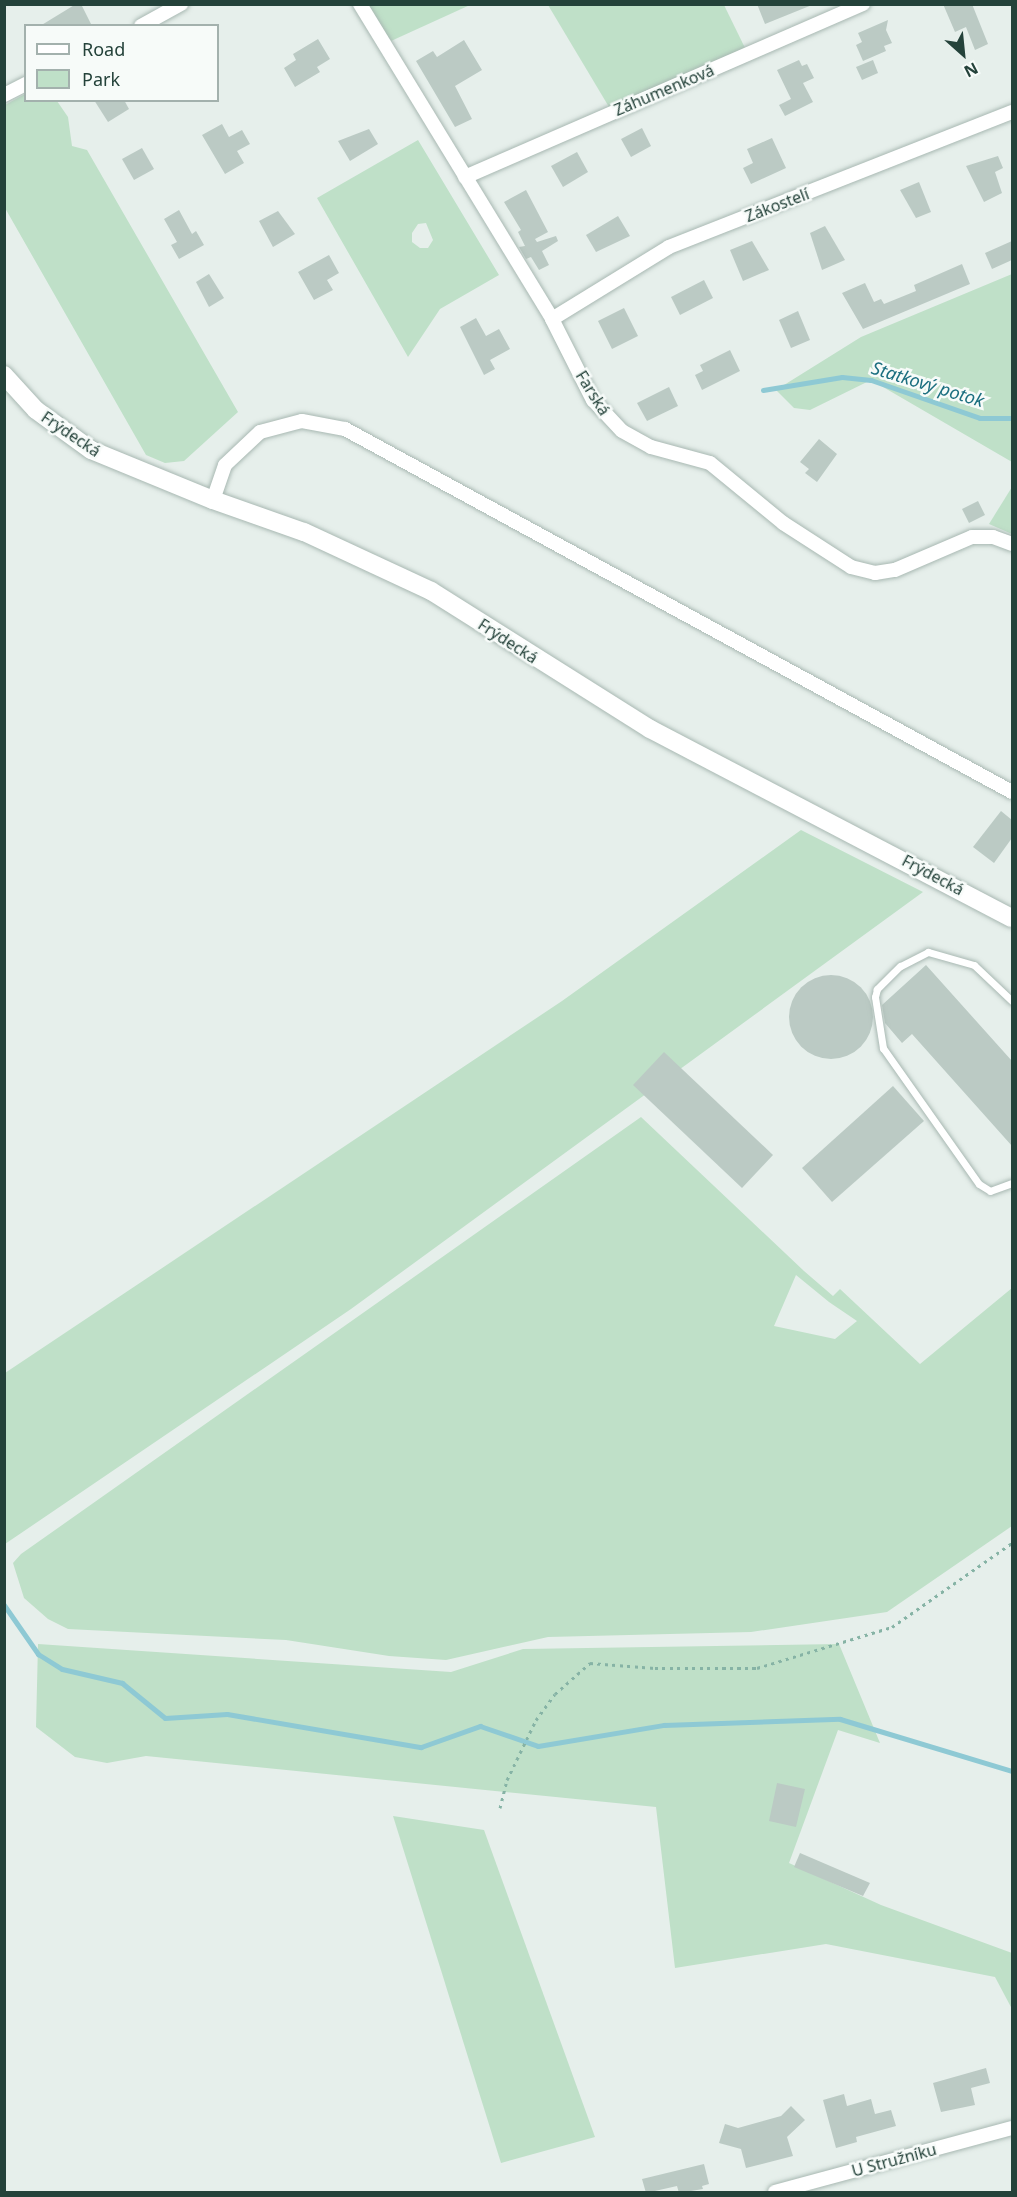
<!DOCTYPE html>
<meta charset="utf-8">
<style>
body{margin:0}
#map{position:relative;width:1017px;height:2197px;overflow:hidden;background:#e6efeb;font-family:"Noto Sans",sans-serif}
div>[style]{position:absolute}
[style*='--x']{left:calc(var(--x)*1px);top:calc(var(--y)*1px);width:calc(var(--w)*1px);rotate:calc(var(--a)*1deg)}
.green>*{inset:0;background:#bfe0c8}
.stream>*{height:5px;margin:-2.5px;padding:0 2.5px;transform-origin:2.5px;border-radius:2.5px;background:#8ec9d4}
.building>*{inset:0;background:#bbcac4}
.round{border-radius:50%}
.path>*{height:3px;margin-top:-1.5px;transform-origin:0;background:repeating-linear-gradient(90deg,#86b3a5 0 3px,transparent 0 7.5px)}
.roads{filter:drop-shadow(0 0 2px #a8b8b2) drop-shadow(0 0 2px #a8b8b2)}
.lane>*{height:7px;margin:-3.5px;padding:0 3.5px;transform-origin:3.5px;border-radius:3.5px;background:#fff}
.street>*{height:14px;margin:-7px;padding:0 7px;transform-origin:7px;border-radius:7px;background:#fff}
.secondary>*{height:18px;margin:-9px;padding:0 9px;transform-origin:9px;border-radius:9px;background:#fff}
span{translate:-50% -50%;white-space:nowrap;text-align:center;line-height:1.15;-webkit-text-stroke:5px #f7fbf9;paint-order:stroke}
.street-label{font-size:16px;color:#24423a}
.water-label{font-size:18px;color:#1c6f80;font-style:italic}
.frame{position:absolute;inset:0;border:6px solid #24423a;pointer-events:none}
.legend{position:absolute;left:24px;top:24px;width:195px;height:78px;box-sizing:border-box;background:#f7fbf9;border:2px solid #a3b1ad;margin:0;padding:8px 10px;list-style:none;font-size:18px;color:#24423a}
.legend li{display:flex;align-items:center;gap:12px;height:30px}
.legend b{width:30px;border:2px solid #a3b1ad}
.north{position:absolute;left:933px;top:24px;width:60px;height:60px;-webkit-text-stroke:4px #f7fbf9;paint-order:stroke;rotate:153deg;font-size:16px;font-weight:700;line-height:24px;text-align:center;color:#24423a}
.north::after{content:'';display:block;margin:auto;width:21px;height:27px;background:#24423a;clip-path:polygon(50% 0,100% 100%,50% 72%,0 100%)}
</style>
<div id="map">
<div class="green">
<div style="clip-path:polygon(366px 5px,470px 5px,391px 41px)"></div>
<div style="clip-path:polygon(548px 5px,724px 5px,746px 50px,609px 107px)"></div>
<div style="clip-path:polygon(25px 94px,26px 100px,57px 101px,68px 117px,72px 146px,87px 150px,238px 412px,184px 461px,165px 463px,146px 455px,5px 208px,5px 105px)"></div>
<div style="clip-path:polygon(evenodd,418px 140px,499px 275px,440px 309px,408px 357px,317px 198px,418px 140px,426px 223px,433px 240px,428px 248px,420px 248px,412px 242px,412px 233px,418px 224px,426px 223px)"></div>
<div style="clip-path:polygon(1012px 274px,1012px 462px,871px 380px,810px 410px,794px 408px,776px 390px,861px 337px)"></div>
<div style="clip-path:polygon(1012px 487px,1012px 534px,989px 524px)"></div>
<div style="clip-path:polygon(801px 830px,923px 892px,351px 1309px,5px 1544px,5px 1373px,562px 1001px)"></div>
<div style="clip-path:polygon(evenodd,641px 1117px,804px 1271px,833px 1296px,840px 1289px,920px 1364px,1012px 1288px,1012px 1526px,887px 1612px,751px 1632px,548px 1637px,446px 1660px,389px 1656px,286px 1640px,68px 1629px,48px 1619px,24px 1598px,13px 1563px,21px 1554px,641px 1117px,796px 1275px,829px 1302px,857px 1321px,835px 1339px,774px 1326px,796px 1275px)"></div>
<div style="clip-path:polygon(38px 1644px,451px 1672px,523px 1649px,839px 1644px,880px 1743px,838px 1730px,789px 1863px,881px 1905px,1012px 1953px,1012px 2009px,995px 1977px,826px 1944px,675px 1968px,656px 1807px,146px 1756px,107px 1763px,75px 1757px,36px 1727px)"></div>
<div style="clip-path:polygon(393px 1816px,484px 1830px,595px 2137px,501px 2163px)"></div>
</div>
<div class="stream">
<div style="--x:763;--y:390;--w:80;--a:-9.3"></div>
<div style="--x:842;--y:377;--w:29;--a:6"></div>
<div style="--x:871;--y:380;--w:115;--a:19.2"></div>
<div style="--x:980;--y:418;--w:32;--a:0"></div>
<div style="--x:4;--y:1605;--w:60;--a:55.2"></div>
<div style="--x:38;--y:1654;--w:28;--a:32"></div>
<div style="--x:62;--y:1669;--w:62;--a:13.1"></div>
<div style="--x:122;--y:1683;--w:55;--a:39.1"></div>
<div style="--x:165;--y:1718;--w:62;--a:-3.7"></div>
<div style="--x:227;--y:1714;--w:197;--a:9.7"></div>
<div style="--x:421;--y:1747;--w:63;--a:-19.6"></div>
<div style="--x:480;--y:1726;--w:61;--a:19"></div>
<div style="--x:538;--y:1746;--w:128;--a:-9.5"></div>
<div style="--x:664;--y:1725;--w:176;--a:-2"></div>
<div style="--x:840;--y:1719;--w:180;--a:16.8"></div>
</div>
<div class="building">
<div style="clip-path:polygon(76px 4px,81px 4px,92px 26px,40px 26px)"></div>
<div style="clip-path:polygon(757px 4px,812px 4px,812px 5px,765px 24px)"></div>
<div style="clip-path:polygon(943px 4px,972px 4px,988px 44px,975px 50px,966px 27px,955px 32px)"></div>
<div style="clip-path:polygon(888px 20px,886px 30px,892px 43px,884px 46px,886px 51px,863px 61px,856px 45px,862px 42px,858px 33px)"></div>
<div style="clip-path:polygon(318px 39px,330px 59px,317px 67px,320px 72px,295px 87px,284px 68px,296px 60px,293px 54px)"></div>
<div style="clip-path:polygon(464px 40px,482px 70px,455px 86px,472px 119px,455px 127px,416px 61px,433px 51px,437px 57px)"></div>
<div style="clip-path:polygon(799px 60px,802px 66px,807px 64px,814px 78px,803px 83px,813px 102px,785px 116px,779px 105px,791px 99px,777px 70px)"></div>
<div style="clip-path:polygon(873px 60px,878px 73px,862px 80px,856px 67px)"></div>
<div style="clip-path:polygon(94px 100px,124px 100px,129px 109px,108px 122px)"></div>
<div style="clip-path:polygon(222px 124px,229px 137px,242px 130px,250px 144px,237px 151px,244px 163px,225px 174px,202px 135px)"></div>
<div style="clip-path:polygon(642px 128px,651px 146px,631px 157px,621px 139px)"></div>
<div style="clip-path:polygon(369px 129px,378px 144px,350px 161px,338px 141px)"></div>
<div style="clip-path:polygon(772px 138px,786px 168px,751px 184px,743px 168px,753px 163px,747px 149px)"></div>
<div style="clip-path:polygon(142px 148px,154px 169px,134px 180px,122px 159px)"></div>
<div style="clip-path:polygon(577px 152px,588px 172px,563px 187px,551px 166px)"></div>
<div style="clip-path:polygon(998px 156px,1003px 168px,995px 172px,1002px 193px,984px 202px,966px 166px)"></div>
<div style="clip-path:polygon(919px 182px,931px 212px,916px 218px,900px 190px)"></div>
<div style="clip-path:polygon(526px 190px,548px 232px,535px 239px,537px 242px,556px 236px,558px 241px,542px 251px,549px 265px,539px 270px,531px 257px,526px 259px,519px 247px,525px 246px,518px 232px,521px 230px,504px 202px)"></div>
<div style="clip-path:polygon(179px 210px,192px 234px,196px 231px,204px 245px,179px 259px,171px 245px,177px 242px,164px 219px)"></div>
<div style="clip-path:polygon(278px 211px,295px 234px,273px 247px,259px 221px)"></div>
<div style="clip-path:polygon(618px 216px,630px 236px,596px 252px,586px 235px)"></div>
<div style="clip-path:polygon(825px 226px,845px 260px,822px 270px,810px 233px)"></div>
<div style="clip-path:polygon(752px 241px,769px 270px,743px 281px,730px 250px)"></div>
<div style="clip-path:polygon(1012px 241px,1012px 260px,992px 269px,985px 253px)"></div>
<div style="clip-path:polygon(329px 255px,339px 273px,327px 280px,333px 290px,314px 300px,298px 272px)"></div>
<div style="clip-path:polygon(962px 264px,970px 284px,863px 329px,842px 293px,865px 283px,874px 302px,881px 299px,884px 304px,916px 291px,914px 285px)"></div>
<div style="clip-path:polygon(209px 274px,224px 298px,209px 307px,196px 282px)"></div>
<div style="clip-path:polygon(704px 280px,713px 298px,680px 315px,671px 297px)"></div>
<div style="clip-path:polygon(624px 308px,638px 336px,612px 349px,598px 321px)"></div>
<div style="clip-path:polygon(798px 311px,810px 340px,791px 348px,779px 320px)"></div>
<div style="clip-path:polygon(476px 318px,486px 336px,499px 329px,510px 349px,490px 360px,495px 369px,484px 375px,460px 327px)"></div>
<div style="clip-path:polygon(730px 350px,740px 371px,702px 390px,695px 375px,703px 371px,700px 365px)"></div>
<div style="clip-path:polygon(669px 387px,678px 406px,647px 421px,637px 403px)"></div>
<div style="clip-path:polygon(819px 439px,837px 454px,817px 482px,805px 473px,809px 469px,800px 462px)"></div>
<div style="clip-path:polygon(978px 501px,985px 515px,969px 523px,962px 509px)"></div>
<div style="clip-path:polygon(1001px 811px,1012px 820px,1012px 838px,994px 863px,973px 847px)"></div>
<div style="clip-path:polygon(926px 965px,1012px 1061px,1012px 1146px,912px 1034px,902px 1043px,885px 1023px,882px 1005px)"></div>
<div class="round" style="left:789px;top:975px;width:84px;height:84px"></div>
<div style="clip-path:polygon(664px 1052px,773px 1155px,742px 1188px,633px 1085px)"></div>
<div style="clip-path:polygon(893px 1086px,924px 1121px,832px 1202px,802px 1168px)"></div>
<div style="clip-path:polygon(777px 1783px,805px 1789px,796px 1827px,769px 1821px)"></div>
<div style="clip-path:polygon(800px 1853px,870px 1883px,863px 1896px,794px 1867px)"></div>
<div style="clip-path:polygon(986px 2068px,990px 2083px,971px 2088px,975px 2105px,941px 2112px,933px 2083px)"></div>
<div style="clip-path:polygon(844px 2094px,847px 2106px,871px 2099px,875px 2114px,891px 2110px,896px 2126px,856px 2137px,857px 2142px,836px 2148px,823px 2100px)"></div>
<div style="clip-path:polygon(791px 2106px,805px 2120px,787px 2137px,793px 2156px,746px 2168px,741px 2149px,719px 2143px,725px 2124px,738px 2128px,781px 2116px)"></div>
<div style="clip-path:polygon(704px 2164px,709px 2184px,702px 2186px,703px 2189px,679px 2193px,677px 2186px,646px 2193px,642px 2179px)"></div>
</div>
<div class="path">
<div style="--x:500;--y:1808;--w:29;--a:-76"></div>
<div style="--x:507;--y:1780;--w:67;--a:-64.2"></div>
<div style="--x:536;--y:1720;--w:32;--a:-54"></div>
<div style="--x:555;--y:1694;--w:47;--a:-41.5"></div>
<div style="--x:590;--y:1663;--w:65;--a:4.4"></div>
<div style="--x:655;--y:1668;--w:102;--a:0"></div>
<div style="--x:757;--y:1668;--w:141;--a:-16.9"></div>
<div style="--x:892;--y:1627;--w:146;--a:-35"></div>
</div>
<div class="roads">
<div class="lane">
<div style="--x:1012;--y:1001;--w:52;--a:-136.5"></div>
<div style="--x:974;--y:965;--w:48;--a:-164.2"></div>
<div style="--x:928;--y:952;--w:31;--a:153"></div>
<div style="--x:900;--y:966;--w:33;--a:135"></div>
<div style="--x:877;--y:989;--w:8;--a:104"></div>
<div style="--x:875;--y:997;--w:52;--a:81.1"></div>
<div style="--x:883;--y:1048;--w:166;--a:54.8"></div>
<div style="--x:979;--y:1184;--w:13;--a:32"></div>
<div style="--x:990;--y:1191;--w:23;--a:-20"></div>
</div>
<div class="street">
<div style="--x:360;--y:4;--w:369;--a:58.6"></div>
<div style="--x:552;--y:319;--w:91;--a:63.2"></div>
<div style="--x:593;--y:400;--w:42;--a:46.9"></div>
<div style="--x:622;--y:431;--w:33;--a:29"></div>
<div style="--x:651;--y:447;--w:61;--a:15.2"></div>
<div style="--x:710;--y:463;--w:94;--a:39.4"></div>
<div style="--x:783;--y:523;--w:81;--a:32.9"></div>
<div style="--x:851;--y:567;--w:25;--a:14"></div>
<div style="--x:875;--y:573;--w:20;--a:-9"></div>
<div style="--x:895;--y:570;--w:84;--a:-23.2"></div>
<div style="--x:972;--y:537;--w:21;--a:0"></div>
<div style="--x:993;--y:537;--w:20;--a:20"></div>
<div style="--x:141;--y:26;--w:46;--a:-28.8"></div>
<div style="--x:4;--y:95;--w:25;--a:-27"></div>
<div style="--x:465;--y:177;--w:434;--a:-23.5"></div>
<div style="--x:552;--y:319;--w:137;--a:-31.6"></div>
<div style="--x:669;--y:247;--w:369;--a:-21.5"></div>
<div style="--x:213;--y:500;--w:37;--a:-71"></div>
<div style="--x:225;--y:465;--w:48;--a:-43.3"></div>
<div style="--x:260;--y:432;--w:43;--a:-14.7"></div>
<div style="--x:302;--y:421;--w:44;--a:10.5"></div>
<div style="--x:345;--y:429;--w:759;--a:28.56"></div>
<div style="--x:775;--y:2192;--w:245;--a:-15.1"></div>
</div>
<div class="secondary">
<div style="--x:4;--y:375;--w:47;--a:47.6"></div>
<div style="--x:36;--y:410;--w:68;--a:36"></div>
<div style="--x:91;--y:450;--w:132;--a:22.3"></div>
<div style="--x:213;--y:500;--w:96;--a:19.4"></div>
<div style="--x:304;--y:532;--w:140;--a:24.9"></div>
<div style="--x:431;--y:591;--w:259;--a:32.2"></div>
<div style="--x:650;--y:729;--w:408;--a:27.6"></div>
</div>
</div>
<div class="street-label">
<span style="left:664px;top:90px;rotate:-23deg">Záhumenková</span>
<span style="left:777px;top:205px;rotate:-21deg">Zákostelí</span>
<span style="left:593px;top:393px;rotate:58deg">Farská</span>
<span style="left:71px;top:434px;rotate:34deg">Frýdecká</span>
<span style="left:508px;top:641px;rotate:33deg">Frýdecká</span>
<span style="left:933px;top:875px;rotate:28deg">Frýdecká</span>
<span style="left:894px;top:2160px;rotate:-15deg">U Stružníku</span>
</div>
<div class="water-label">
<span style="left:928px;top:384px;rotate:17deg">Statkový potok</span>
</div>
<div class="frame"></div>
<ul class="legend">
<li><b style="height:8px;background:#fff"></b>Road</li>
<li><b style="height:16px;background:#bfe0c8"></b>Park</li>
</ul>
<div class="north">N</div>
</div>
